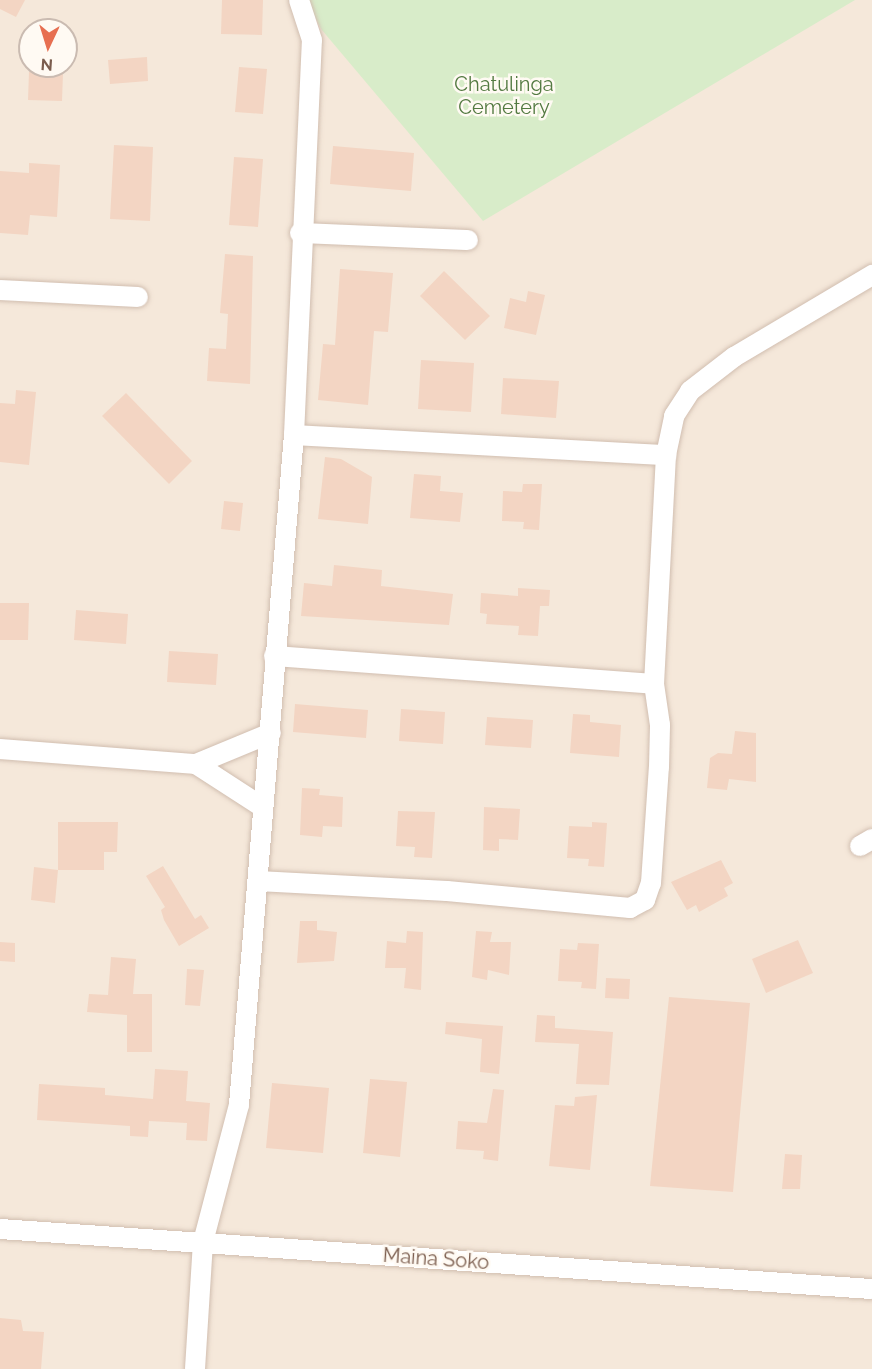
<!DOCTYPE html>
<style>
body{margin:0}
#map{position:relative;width:872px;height:1369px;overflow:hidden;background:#fdf6ec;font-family:Raleway,sans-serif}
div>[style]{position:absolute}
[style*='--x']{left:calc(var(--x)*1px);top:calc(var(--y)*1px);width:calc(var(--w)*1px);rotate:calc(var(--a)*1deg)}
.residential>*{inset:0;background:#f5e8da}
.green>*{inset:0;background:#d8ecc9}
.building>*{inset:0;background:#f3d5c3}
.roads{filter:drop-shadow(0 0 2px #d1beb0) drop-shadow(0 0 2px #d1beb0)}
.minor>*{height:20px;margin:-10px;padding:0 10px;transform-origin:10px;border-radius:10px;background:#fff}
span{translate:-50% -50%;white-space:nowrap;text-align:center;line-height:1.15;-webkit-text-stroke:5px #fffaf3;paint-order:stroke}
.park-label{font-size:20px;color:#537a41}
.street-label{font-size:20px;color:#7a5c4d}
.north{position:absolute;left:18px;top:18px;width:60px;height:60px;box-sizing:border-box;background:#fffaf3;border:2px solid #cabbb1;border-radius:50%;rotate:184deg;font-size:16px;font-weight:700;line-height:24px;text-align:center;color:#7a5c4d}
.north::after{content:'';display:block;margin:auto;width:21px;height:27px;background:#e76f51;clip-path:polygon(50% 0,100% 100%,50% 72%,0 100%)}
</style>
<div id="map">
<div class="residential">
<div style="clip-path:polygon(evenodd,0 0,872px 0,872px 1369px,0 1369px,0 0,30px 30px,66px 30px,66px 66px,30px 66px,30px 30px)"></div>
</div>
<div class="green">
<div style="clip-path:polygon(307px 0,855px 0,483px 221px,321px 29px)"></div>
</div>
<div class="building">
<div style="clip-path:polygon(0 0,25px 0,16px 17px,0 9px)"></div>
<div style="clip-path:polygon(222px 0,263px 0,262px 35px,221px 34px)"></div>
<div style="clip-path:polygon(147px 57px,148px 81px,110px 84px,108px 60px)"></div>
<div style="clip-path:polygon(239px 67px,267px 69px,263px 114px,235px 112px)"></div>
<div style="clip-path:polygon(29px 72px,63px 73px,62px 101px,28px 100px)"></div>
<div style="clip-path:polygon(114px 145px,153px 147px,150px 221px,110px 219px)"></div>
<div style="clip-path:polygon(333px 146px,414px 153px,411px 191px,330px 184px)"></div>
<div style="clip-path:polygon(234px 157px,263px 159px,258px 227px,229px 225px)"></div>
<div style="clip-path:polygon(29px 163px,60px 165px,57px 217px,30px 215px,28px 235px,0 233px,0 171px,29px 173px)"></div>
<div style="clip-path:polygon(225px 254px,253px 256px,250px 384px,207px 381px,209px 348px,226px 349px,228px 314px,220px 313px)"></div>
<div style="clip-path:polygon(340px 269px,393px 273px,388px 332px,374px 331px,368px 405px,318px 400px,323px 344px,335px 345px)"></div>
<div style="clip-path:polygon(444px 271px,490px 316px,465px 340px,420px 296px)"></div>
<div style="clip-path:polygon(528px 291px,545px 295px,536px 335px,504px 328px,510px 298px,526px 302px)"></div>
<div style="clip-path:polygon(421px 360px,474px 363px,471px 412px,418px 409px)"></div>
<div style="clip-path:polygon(503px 378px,559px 381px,556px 418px,501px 414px)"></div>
<div style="clip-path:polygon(16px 390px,36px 392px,29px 465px,0 462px,0 403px,15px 404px)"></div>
<div style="clip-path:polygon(126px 393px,192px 461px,169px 484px,102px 416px)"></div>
<div style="clip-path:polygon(325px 457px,341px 459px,372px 477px,368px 524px,318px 519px)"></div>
<div style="clip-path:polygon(414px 474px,441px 476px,440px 491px,463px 493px,460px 522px,410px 518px)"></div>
<div style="clip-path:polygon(523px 484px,542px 484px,539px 530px,523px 529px,524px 522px,502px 521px,503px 491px,522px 492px)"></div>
<div style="clip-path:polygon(224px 501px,243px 503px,240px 531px,221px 529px)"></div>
<div style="clip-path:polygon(334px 565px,382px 570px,381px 586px,453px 594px,449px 625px,301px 616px,304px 583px,332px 586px)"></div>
<div style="clip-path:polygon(518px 588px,550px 590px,549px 606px,540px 606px,538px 636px,518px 635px,519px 626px,486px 624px,487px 614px,480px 613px,481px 593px,518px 596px)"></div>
<div style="clip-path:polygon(0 603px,29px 603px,28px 640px,0 640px)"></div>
<div style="clip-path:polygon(76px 610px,128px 614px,126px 644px,74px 640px)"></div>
<div style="clip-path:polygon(169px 651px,218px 654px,216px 685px,167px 682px)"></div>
<div style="clip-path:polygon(295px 704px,368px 710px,366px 738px,293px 732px)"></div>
<div style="clip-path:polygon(401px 709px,445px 712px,443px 744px,399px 741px)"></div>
<div style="clip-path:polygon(573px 714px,590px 715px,590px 722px,621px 725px,619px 757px,570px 753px)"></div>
<div style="clip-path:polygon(487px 717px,533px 720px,531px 748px,485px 745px)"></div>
<div style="clip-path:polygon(735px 731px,756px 733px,756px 782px,729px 779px,727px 790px,707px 788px,710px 758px,718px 753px,732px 754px)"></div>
<div style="clip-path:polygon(302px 788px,320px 789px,319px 795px,343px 797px,342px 827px,323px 826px,322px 837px,300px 835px)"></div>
<div style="clip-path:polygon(484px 807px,520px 809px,518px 840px,499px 839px,499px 851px,483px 850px)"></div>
<div style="clip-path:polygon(398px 811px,435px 812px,432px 858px,414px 857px,415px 847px,396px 846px)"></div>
<div style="clip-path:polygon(58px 822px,118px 822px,117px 852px,104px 852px,104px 870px,58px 870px)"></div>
<div style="clip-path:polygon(592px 822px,607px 823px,604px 867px,588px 866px,589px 859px,567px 858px,569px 826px,592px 827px)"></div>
<div style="clip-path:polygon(721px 860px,733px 883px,724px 888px,728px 896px,699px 912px,696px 905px,687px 910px,671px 882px)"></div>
<div style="clip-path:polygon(163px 866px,195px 919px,201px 915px,209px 928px,179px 946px,164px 920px,161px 910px,165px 907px,146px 876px)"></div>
<div style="clip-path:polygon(34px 867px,58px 870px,55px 903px,31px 900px)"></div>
<div style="clip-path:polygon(300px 921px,317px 921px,317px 930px,337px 932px,334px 961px,297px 963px)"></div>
<div style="clip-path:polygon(407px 931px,423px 932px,421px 990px,404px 988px,406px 968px,385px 968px,387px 941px,406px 943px)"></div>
<div style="clip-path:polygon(476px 931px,492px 932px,490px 942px,511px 942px,509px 975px,488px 970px,487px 980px,472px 977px)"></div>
<div style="clip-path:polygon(798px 940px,813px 973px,766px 993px,752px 959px)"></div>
<div style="clip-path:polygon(0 942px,15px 943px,15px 962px,0 961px)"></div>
<div style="clip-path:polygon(578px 943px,599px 944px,596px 989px,581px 988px,582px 982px,558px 981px,560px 949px,577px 950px)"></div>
<div style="clip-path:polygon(111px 957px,136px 959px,133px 994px,152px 994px,152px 1052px,127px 1052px,127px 1015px,87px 1012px,89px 994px,108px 995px)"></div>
<div style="clip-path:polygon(187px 969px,204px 970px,200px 1006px,185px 1005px)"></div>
<div style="clip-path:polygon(606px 978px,630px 979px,629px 999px,605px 998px)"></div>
<div style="clip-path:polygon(669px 997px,750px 1003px,733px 1192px,650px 1186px)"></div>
<div style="clip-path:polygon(537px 1015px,555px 1016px,555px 1028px,613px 1032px,609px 1085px,576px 1084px,579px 1044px,535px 1042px)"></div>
<div style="clip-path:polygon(446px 1022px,503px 1026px,499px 1074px,480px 1072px,482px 1039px,445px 1034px)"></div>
<div style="clip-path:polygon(155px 1069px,188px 1071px,186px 1101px,210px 1103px,207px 1141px,186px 1140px,187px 1123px,149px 1121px,148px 1137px,130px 1136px,130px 1126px,37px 1120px,39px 1084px,105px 1088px,105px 1095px,153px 1099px)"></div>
<div style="clip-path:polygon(370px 1079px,407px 1082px,400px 1157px,363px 1153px)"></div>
<div style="clip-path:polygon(272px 1083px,329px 1088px,323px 1153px,266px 1148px)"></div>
<div style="clip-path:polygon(493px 1089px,504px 1090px,498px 1161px,483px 1159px,484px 1151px,456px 1149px,458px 1121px,487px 1123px)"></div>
<div style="clip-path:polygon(597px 1095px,590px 1170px,549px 1166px,555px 1105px,574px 1106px,575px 1097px)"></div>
<div style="clip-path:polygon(785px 1154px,802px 1155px,800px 1189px,782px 1189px)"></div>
<div style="clip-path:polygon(0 1318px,21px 1320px,23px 1331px,44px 1332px,41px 1369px,0 1369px)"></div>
</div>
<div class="roads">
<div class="minor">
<div style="--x:300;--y:233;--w:168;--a:2.4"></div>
<div style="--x:0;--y:290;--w:138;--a:2.9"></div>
<div style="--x:294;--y:435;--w:373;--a:3.1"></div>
<div style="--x:274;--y:656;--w:381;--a:4.2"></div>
<div style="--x:0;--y:749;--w:197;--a:4.4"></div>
<div style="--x:196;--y:764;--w:81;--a:-22.5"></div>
<div style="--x:196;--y:764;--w:77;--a:32.9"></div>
<div style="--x:860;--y:846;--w:14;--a:-30"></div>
<div style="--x:258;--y:881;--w:189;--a:3"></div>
<div style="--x:447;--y:891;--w:184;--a:5.3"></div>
<div style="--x:630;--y:908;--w:17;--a:-28"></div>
<div style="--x:645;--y:900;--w:18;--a:-71"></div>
<div style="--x:651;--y:883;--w:116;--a:-86.1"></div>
<div style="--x:659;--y:767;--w:42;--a:-88.6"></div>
<div style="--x:660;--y:725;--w:41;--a:-98.3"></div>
<div style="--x:654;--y:684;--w:229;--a:-87"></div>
<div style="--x:666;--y:455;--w:40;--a:-78"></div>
<div style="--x:674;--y:416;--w:30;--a:-57"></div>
<div style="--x:690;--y:391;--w:56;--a:-37.7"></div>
<div style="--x:734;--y:357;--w:161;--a:-30.7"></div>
<div style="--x:0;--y:1229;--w:874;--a:3.94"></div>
<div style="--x:195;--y:1369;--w:127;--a:-86.4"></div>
<div style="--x:203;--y:1242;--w:142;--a:-75.3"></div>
<div style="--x:239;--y:1105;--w:672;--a:-85.31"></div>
<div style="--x:294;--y:435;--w:395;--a:-87.4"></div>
<div style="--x:312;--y:40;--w:42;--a:-108"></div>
</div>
</div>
<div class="park-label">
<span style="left:504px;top:96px">Chatulinga<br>Cemetery</span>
</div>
<div class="street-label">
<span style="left:436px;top:1259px;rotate:4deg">Maina Soko</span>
</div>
<div class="north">N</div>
</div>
